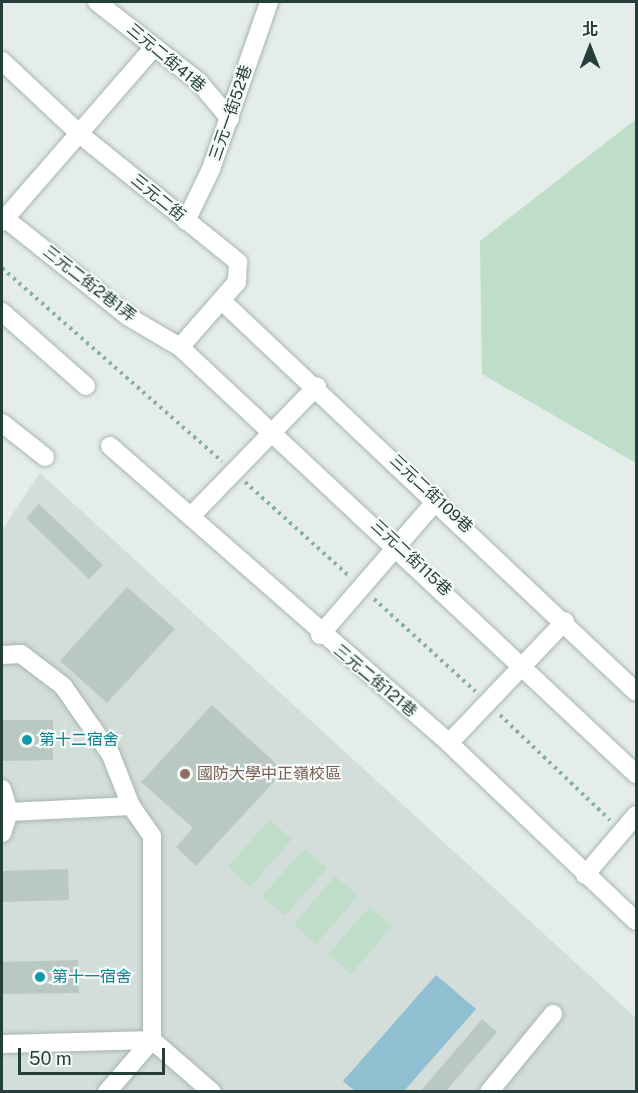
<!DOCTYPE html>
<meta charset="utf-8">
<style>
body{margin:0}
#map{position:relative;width:638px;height:1093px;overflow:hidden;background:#e5edea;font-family:"Public Sans","Noto Sans TC",sans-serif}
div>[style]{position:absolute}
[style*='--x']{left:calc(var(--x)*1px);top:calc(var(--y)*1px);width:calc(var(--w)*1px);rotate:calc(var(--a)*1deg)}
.built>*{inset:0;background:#d3ddda}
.green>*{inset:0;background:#bedeca}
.water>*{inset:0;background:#8fbfd0}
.building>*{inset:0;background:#bac8c4}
.path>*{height:4px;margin-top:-2px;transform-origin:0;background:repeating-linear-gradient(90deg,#86b0a7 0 3px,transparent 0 7.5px)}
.roads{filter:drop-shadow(0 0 2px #a7b5b2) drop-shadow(0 0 2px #a7b5b2)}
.minor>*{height:18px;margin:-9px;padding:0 9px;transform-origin:9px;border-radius:9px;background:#fff}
.dots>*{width:16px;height:16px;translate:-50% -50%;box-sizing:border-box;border:3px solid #f5faf8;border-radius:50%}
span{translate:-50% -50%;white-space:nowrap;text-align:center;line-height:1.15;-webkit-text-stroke:4.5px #f5faf8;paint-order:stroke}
.street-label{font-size:16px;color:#243f3b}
.culture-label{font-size:16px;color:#0d838f}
.left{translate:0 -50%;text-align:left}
.education-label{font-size:16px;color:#785e54}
.frame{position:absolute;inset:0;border:3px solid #243f3b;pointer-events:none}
.north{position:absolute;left:560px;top:18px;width:60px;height:60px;-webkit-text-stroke:4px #f5faf8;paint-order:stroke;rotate:0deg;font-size:16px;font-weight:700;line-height:24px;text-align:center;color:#243f3b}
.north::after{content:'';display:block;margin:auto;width:21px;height:27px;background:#243f3b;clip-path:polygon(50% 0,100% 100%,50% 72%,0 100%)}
.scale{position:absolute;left:18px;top:1048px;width:147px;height:27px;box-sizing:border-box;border:3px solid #243f3b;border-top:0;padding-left:8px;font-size:18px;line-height:21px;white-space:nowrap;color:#243f3b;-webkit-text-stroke:4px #f5faf8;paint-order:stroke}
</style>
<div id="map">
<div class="built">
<div style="clip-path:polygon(40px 473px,636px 1018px,636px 1091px,2px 1092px,2px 530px)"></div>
</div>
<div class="green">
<div style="clip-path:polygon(636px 119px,636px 463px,482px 374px,480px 241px)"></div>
<div style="clip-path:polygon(269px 820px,292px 839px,250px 887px,228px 867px)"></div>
<div style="clip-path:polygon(304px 849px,327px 868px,285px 916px,262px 896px)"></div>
<div style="clip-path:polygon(335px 876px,358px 896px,316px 944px,294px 924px)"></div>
<div style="clip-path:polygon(370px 907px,392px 926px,351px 974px,328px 954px)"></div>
</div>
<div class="water">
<div style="clip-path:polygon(436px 975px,476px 1009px,404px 1091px,355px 1091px,343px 1081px)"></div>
</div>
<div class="building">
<div style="clip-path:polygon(39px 504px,103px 565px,89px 579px,26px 518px)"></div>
<div style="clip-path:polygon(127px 587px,175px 629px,107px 703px,60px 661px)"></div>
<div style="clip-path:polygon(212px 705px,284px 771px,196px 866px,176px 847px,193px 828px,141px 782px)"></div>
<div style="clip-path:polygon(2px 720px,53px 720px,53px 760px,2px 761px)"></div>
<div style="clip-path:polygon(68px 869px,69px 900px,2px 902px,2px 871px)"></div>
<div style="clip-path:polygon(78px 960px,79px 993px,2px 994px,2px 962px)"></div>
<div style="clip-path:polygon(482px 1019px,497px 1032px,445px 1092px,420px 1092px)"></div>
</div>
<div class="path">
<div style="--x:2;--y:268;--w:293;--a:41.3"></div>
<div style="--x:245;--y:482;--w:140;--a:42.1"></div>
<div style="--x:374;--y:599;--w:137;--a:42.3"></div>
<div style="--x:500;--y:715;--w:152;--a:43.7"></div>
</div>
<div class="roads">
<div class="minor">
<div style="--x:97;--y:2;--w:130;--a:38.1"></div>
<div style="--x:199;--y:82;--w:48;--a:50"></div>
<div style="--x:2;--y:61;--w:110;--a:43.2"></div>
<div style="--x:82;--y:136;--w:201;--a:38.9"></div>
<div style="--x:238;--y:262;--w:20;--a:93"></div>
<div style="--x:237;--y:282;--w:86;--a:131.2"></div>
<div style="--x:2;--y:216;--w:162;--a:38.5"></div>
<div style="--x:129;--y:317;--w:59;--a:30.5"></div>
<div style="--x:180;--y:347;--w:625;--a:43.12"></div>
<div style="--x:186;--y:221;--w:58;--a:-64.3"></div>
<div style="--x:211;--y:169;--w:177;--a:-70.8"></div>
<div style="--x:2;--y:222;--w:232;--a:-49"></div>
<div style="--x:222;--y:301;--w:569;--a:43.36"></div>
<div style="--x:2;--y:312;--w:112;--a:41.4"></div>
<div style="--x:2;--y:423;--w:55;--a:38.3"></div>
<div style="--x:110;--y:446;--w:451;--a:41.2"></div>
<div style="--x:449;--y:743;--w:258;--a:43.6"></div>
<div style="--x:193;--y:514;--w:178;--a:-45.9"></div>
<div style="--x:320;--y:635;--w:179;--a:-49.1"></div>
<div style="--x:2;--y:655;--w:19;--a:-3"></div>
<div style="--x:21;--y:654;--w:53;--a:37.3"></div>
<div style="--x:63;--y:686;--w:84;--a:55.2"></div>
<div style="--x:111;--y:755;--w:55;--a:68.6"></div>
<div style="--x:131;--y:806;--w:37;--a:55"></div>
<div style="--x:152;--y:836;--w:204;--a:90"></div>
<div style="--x:152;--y:1040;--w:79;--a:40.9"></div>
<div style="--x:449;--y:743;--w:168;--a:-46.4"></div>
<div style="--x:2;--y:789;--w:24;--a:73"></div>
<div style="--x:9;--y:812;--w:22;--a:108"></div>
<div style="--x:9;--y:812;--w:122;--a:-2.8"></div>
<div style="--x:585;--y:875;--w:79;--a:-49.6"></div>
<div style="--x:2;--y:1044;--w:150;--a:-1.5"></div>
<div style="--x:152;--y:1040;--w:69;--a:130.9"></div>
<div style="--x:489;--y:1092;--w:101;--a:-50.6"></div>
</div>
</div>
<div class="dots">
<div style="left:27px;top:740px;background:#0f9aa8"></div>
<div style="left:185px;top:774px;background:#8d6e63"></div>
<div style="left:40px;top:977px;background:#0f9aa8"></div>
</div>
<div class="street-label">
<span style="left:166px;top:58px;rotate:40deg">三元二街41巷</span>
<span style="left:231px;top:113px;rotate:-71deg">三元一街52巷</span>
<span style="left:158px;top:198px;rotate:39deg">三元二街</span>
<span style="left:89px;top:284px;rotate:38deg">三元二街2巷1弄</span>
<span style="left:431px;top:494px;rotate:43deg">三元二街109巷</span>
<span style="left:411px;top:558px;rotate:43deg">三元二街115巷</span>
<span style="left:375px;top:681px;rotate:40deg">三元二街121巷</span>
</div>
<div class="culture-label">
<span class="left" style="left:39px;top:740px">第十二宿舍</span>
<span class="left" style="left:52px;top:977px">第十一宿舍</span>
</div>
<div class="education-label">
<span class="left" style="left:197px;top:774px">國防大學中正嶺校區</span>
</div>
<div class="frame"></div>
<div class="north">北</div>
<div class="scale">50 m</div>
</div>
